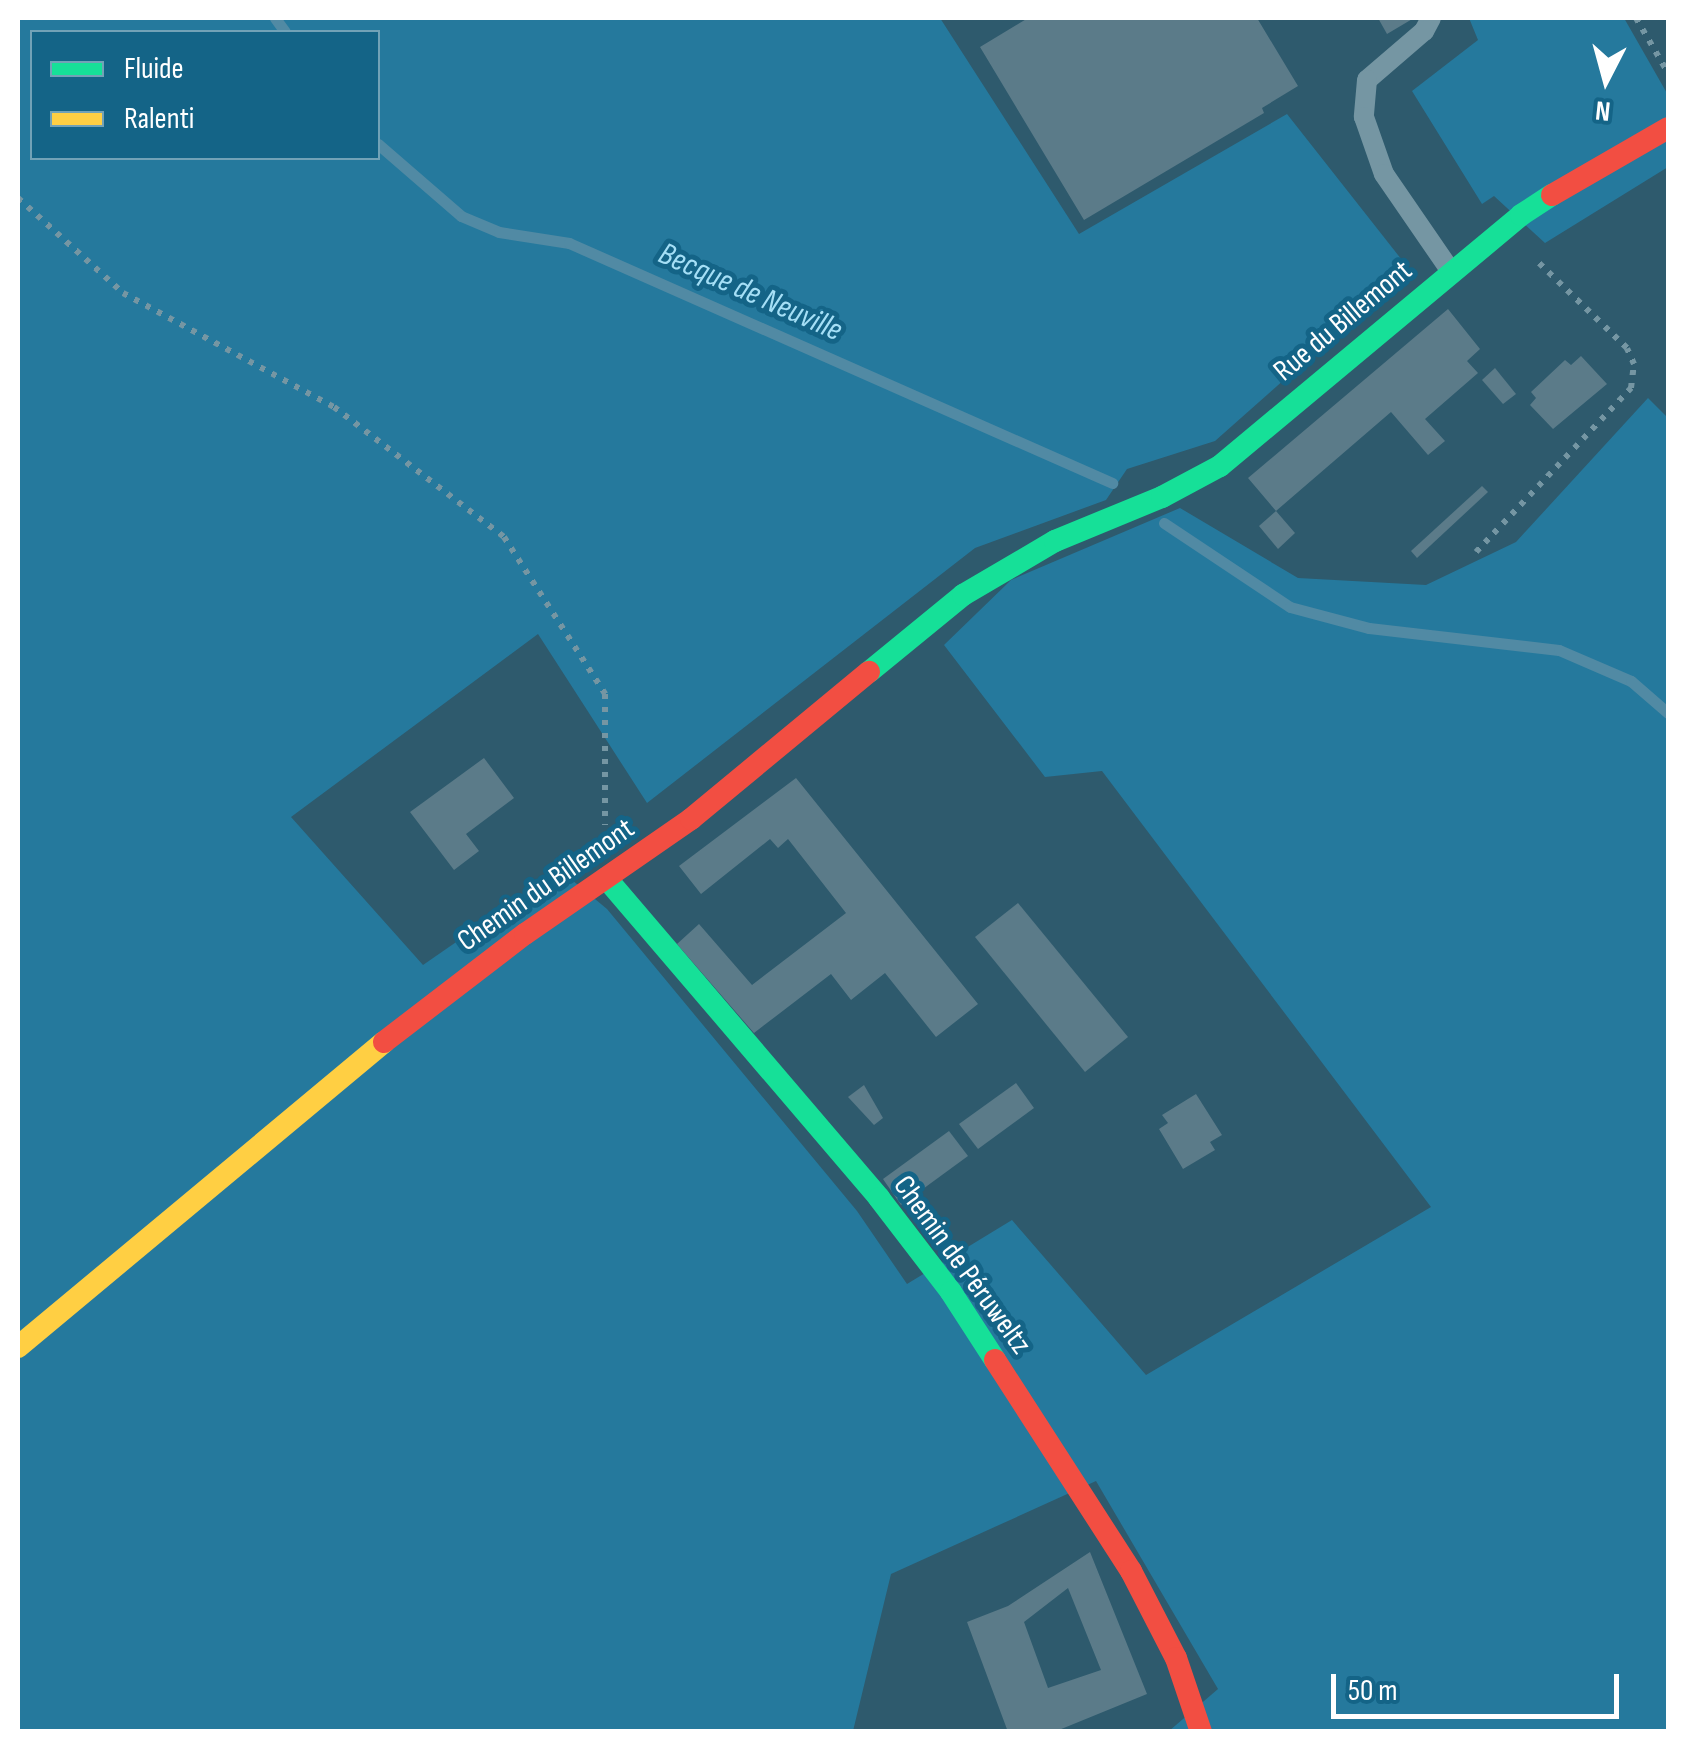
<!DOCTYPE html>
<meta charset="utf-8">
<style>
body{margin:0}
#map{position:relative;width:1686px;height:1749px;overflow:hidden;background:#2e5a6d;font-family:"Sofia Sans Condensed",sans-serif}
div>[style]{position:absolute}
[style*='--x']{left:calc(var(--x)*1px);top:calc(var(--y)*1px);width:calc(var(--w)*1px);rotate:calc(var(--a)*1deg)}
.green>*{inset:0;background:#25799d}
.stream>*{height:11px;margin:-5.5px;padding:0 5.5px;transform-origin:5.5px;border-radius:5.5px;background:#518aa4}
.building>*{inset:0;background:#5b7b89}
.path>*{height:6px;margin-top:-3px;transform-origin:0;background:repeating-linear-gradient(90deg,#7596a3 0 5px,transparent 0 13px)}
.lane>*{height:20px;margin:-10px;padding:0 10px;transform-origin:10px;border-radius:10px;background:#7596a3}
.fast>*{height:22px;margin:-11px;padding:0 11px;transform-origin:11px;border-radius:11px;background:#16e098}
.slow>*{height:22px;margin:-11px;padding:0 11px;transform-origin:11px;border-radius:11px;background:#ffcf43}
.jam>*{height:22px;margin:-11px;padding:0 11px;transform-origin:11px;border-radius:11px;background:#f24e42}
span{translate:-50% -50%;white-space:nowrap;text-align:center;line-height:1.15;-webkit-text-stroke:10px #146487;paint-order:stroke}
.street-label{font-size:30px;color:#fff}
.water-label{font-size:32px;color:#a5dff6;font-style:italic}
.frame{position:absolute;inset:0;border:20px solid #fff;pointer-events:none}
.legend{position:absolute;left:30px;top:30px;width:350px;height:130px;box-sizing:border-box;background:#146487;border:2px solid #72a2b7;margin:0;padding:12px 18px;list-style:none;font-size:30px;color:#fff}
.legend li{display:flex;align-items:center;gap:20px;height:50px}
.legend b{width:50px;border:2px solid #72a2b7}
.north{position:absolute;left:1556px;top:30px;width:100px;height:100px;-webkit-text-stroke:8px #146487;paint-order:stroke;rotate:186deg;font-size:28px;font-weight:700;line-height:40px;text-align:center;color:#fff}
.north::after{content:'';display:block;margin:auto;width:35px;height:45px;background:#fff;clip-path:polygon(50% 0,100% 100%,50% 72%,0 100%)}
.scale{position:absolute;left:1331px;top:1674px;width:288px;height:45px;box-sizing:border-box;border:5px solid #fff;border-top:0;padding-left:12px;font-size:30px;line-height:35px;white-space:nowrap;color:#fff;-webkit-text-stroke:8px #146487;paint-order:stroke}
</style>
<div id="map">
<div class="green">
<div style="clip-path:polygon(evenodd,18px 18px,940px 18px,1079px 234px,1287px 114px,1409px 269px,1215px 441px,1127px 469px,1106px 500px,975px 548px,647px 803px,538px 634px,291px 817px,423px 965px,560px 870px,607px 909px,857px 1211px,907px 1284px,1012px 1220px,1146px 1375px,1431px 1207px,1102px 771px,1045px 777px,944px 645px,1011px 580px,1180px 508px,1298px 578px,1426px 585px,1516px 542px,1648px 398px,1668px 418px,1668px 1731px,1169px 1731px,1218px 1689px,1096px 1481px,891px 1574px,853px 1731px,18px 1731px,18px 18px,32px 32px,378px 32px,378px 158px,32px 158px,32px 32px)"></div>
<div style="clip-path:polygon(1469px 18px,1624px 18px,1668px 95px,1668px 167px,1545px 243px,1494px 196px,1482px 204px,1412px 91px,1478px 40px)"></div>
</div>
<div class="stream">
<div style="--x:275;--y:18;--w:17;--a:54"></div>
<div style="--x:378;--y:144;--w:110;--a:40.9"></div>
<div style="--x:461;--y:216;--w:41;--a:22.8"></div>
<div style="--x:499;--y:232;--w:71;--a:8.9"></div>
<div style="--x:569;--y:243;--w:594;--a:23.84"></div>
<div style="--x:1164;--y:523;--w:151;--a:33.7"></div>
<div style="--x:1290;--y:607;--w:82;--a:14.9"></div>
<div style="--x:1369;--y:628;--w:191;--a:6.6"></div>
<div style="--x:1559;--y:650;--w:78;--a:23.3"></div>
<div style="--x:1631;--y:681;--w:49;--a:40.9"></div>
</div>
<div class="building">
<div style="clip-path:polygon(1028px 18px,1257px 18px,1298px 86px,1262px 108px,1264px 113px,1084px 220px,980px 47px)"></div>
<div style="clip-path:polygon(1378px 18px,1414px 18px,1387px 34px)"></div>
<div style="clip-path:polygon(1448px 309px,1480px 349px,1467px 361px,1478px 373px,1425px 419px,1445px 441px,1428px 455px,1391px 412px,1276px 511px,1248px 478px)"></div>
<div style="clip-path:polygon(1581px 356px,1607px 384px,1553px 429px,1530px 405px,1536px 398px,1531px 392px,1565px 360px,1571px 365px)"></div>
<div style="clip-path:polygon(1495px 368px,1516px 394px,1503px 404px,1482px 380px)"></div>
<div style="clip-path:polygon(1482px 486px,1488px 492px,1417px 558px,1411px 551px)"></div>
<div style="clip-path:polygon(1276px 511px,1295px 533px,1278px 549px,1259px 526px)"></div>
<div style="clip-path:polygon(484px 758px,514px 798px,466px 834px,479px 851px,454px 870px,410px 812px)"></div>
<div style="clip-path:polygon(796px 778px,978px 1004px,936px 1037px,885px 973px,851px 1000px,831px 974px,754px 1033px,677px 944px,699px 924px,752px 985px,846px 913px,788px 839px,778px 848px,770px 839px,701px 894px,679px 866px)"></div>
<div style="clip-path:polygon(1018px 903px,1128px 1037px,1085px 1072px,975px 937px)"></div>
<div style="clip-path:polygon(1016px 1083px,1034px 1108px,978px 1149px,959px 1124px)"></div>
<div style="clip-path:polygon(864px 1085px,883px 1118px,874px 1125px,848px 1097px)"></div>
<div style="clip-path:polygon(1196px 1094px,1222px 1135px,1210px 1142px,1215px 1150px,1183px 1169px,1159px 1129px,1168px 1123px,1162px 1115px)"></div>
<div style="clip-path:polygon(949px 1131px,968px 1156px,901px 1205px,883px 1179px)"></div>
<div style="clip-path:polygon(evenodd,1090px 1552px,1147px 1694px,1054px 1732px,1008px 1732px,967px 1622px,1008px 1606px,1090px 1552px,1068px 1588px,1101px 1670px,1048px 1688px,1024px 1622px,1068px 1588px)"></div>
</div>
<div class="path">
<div style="--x:1636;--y:18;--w:64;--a:59.8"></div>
<div style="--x:18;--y:198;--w:142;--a:42.1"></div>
<div style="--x:123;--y:293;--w:240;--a:28.4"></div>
<div style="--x:334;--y:407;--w:214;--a:37.4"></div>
<div style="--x:504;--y:537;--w:187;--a:57.2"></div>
<div style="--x:605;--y:694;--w:131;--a:90"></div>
<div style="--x:1476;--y:552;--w:226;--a:-46.6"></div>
<div style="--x:1631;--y:388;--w:24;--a:-83"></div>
<div style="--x:1634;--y:364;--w:17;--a:-114"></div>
<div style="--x:1627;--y:348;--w:125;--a:-136"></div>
</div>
<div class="lane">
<div style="--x:1431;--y:18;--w:15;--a:118"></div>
<div style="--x:1424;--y:31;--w:75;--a:139.3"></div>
<div style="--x:1367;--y:80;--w:37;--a:95"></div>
<div style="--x:1364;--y:117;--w:60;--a:70.7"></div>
<div style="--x:1384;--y:174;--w:116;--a:55.5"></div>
</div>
<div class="fast">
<div style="--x:869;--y:672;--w:122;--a:-39.3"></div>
<div style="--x:963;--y:595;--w:107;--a:-30.4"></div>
<div style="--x:1055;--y:541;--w:116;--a:-22.4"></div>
<div style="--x:1162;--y:497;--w:66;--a:-28.1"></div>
<div style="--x:1220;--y:466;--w:392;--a:-39.8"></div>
<div style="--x:1521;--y:215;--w:37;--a:-33"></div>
<div style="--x:606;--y:878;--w:421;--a:49.5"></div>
<div style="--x:879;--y:1198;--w:118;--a:52.5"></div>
<div style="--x:951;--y:1292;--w:81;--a:57.1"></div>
</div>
<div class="slow">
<div style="--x:18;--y:1347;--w:476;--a:-39.8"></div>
</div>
<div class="jam">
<div style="--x:1552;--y:195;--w:134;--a:-30"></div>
<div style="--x:384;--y:1042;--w:178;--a:-37.5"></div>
<div style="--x:525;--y:934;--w:202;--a:-34.7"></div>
<div style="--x:691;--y:819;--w:231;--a:-39.6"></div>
<div style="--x:995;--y:1360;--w:251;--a:57.2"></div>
<div style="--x:1131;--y:1571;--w:98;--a:62.7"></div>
<div style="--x:1176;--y:1658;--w:78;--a:71.3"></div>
</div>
<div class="street-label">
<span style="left:1343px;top:321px;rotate:-40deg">Rue du Billemont</span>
<span style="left:546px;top:885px;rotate:-35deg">Chemin du Billemont</span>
<span style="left:962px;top:1265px;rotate:54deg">Chemin de Péruweltz</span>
</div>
<div class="water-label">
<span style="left:750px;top:293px;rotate:24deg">Becque de Neuville</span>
</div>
<div class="frame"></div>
<ul class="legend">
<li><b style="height:12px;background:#16e098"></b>Fluide</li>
<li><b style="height:12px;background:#ffcf43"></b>Ralenti</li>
</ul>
<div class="north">N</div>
<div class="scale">50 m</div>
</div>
